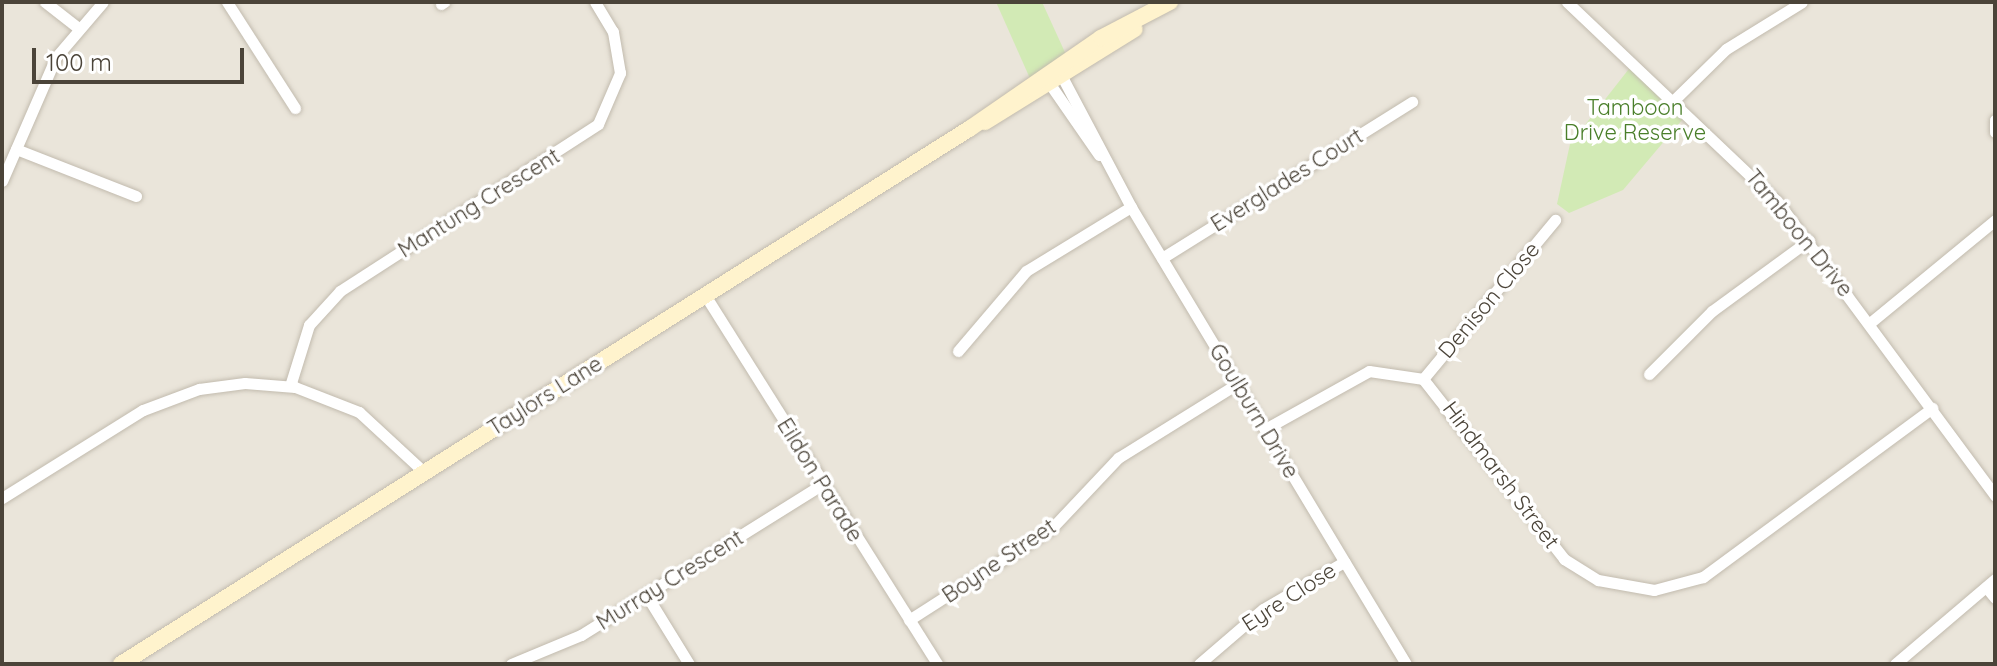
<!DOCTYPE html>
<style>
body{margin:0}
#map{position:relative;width:1997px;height:666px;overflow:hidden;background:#f6f3ec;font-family:Quicksand,sans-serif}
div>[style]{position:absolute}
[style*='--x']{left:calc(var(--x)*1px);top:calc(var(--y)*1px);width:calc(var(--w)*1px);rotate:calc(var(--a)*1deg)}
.residential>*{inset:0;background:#eae5da}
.green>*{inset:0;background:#d2eab5}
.roads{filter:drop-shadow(0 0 2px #c2bbae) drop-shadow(0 0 2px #c2bbae)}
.minor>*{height:11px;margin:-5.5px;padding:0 5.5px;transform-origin:5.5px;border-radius:5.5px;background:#fff}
.secondary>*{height:16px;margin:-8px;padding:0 8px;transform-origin:8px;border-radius:8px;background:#fff3cd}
span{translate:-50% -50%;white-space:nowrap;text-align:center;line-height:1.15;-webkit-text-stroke:7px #fff;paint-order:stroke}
.park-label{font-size:22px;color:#4a7f2a}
.street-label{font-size:22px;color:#4b4439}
.frame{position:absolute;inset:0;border:4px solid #4b4439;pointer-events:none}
.scale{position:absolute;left:32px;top:48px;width:212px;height:36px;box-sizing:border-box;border:4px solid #4b4439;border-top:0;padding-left:10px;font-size:24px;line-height:28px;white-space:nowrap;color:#4b4439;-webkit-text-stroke:6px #fff;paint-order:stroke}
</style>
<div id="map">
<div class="residential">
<div style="clip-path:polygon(2px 2px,1995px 2px,1995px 664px,2px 664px)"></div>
</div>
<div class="green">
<div style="clip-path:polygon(996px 2px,1042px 2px,1068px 59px,1032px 83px)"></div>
<div style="clip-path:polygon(1632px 65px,1688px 113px,1623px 190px,1569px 213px,1557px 204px,1570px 144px)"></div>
</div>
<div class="roads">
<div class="minor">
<div style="--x:45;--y:2;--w:41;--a:38"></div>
<div style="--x:227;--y:2;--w:126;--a:57.3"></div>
<div style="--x:1567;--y:2;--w:289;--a:43.5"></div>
<div style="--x:1777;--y:201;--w:367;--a:53.5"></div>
<div style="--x:441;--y:4;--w:4;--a:-34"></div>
<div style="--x:1059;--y:71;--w:154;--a:62.1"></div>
<div style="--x:1131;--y:207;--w:533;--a:58.96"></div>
<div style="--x:1045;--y:77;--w:95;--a:55.3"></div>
<div style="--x:1674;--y:100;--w:73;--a:-44.4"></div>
<div style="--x:1726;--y:49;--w:89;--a:-31.7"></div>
<div style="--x:1995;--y:120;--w:12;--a:90"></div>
<div style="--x:16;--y:149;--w:129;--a:21.4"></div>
<div style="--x:2;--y:181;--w:135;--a:-66.5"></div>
<div style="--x:56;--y:57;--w:72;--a:-49.5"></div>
<div style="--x:1162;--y:258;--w:295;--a:-32"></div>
<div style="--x:705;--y:295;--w:436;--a:57.8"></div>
<div style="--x:1871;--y:322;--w:161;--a:-39.4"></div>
<div style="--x:958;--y:351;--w:105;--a:-49.6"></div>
<div style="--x:1026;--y:271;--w:123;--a:-31.4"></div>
<div style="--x:1649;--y:374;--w:89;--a:-45"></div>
<div style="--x:1712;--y:311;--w:120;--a:-36.2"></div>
<div style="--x:1423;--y:379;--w:207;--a:-50.3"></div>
<div style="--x:290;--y:386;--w:64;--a:-72.7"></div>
<div style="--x:309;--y:325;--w:46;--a:-47.6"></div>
<div style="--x:340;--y:291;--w:307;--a:-32.9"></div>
<div style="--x:598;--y:124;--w:56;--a:-66.7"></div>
<div style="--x:620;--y:73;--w:42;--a:-99.7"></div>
<div style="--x:613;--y:32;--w:35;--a:-121"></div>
<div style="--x:1265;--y:429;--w:119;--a:-29.1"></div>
<div style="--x:1369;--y:371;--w:55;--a:8.4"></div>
<div style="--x:1423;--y:379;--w:229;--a:51.9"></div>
<div style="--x:1564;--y:559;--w:40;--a:32"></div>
<div style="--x:1598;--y:580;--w:57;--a:10.1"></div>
<div style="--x:1654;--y:590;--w:51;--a:-14.9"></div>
<div style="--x:1703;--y:577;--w:285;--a:-36.4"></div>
<div style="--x:2;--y:498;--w:166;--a:-32"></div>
<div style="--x:143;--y:410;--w:60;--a:-20.6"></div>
<div style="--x:199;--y:389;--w:46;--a:-7.4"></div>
<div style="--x:245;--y:383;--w:50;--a:4.6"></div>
<div style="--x:295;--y:387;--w:69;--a:21.3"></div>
<div style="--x:359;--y:412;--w:88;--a:42.7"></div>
<div style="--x:1986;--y:587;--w:14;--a:51"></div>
<div style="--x:647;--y:596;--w:80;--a:58.3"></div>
<div style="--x:909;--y:620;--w:169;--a:-32.7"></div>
<div style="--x:1051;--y:529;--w:98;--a:-46.7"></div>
<div style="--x:1118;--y:458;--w:140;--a:-31.9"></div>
<div style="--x:511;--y:664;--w:76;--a:-22.5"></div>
<div style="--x:581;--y:635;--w:285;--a:-32"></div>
<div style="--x:1199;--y:664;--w:84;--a:-40.7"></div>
<div style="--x:1263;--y:609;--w:94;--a:-30.1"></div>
<div style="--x:1895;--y:664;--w:131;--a:-40.4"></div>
</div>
<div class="secondary">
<div style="--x:985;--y:122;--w:176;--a:-31.8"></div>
<div style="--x:121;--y:664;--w:1003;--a:-32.25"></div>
<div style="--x:969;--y:129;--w:160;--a:-34.6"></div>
<div style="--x:1101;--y:38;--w:78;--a:-27.6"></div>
</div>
</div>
<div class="park-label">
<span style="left:1635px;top:120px">Tamboon<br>Drive Reserve</span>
</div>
<div class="street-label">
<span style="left:1287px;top:180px;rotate:-32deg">Everglades Court</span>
<span style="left:479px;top:203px;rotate:-32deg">Mantung Crescent</span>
<span style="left:1799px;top:233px;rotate:51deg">Tamboon Drive</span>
<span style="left:1489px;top:300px;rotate:-50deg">Denison Close</span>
<span style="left:545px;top:396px;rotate:-32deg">Taylors Lane</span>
<span style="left:1254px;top:411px;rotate:59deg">Goulburn Drive</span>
<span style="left:1501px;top:475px;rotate:53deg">Hindmarsh Street</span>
<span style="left:820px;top:480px;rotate:58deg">Eildon Parade</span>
<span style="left:999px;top:561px;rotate:-34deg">Boyne Street</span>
<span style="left:670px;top:580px;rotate:-32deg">Murray Crescent</span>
<span style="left:1289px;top:597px;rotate:-33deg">Eyre Close</span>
</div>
<div class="frame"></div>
<div class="scale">100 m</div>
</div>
